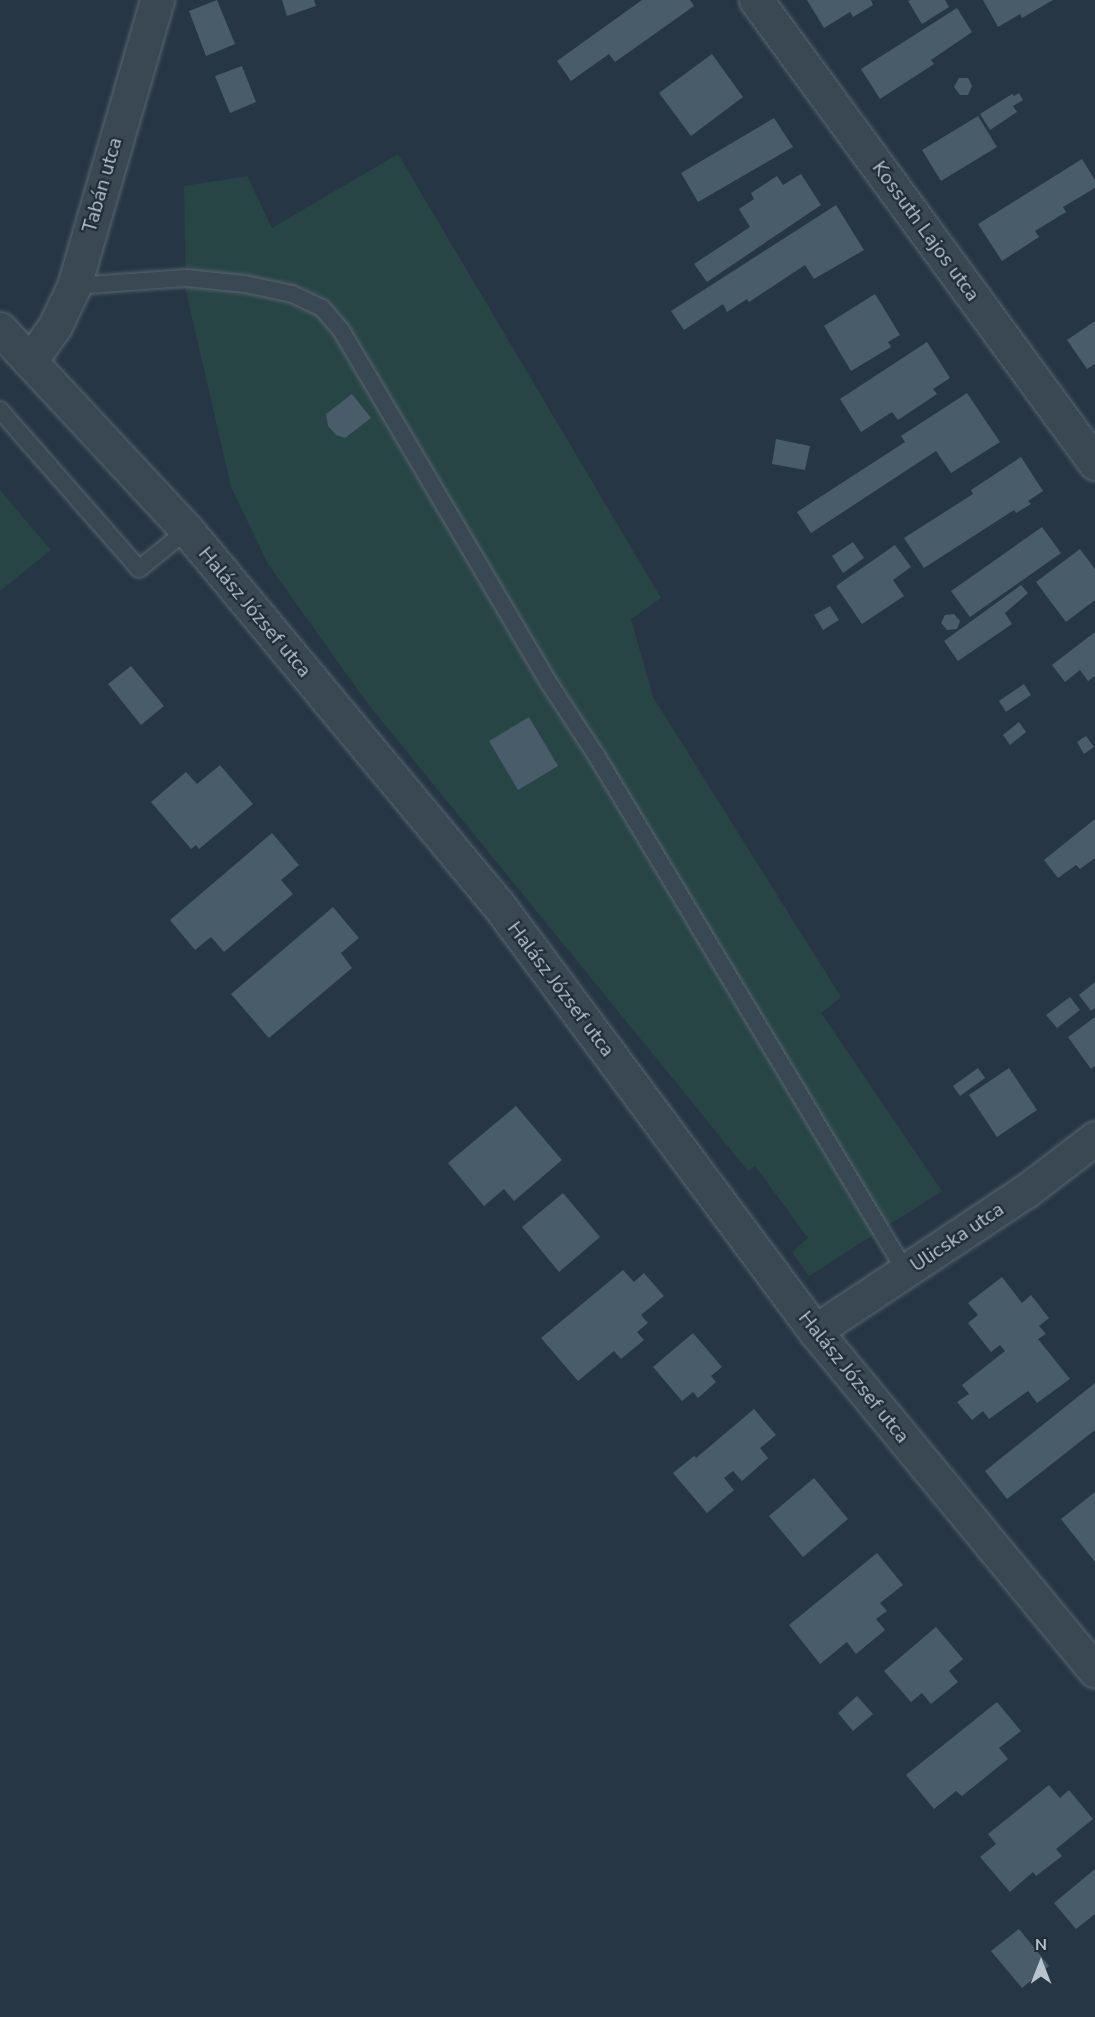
<!DOCTYPE html>
<meta charset="utf-8">
<style>
body{margin:0}
#map{position:relative;width:1095px;height:2017px;overflow:hidden;background:#263644;font-family:"Nunito Sans",sans-serif}
div>[style]{position:absolute}
[style*='--x']{left:calc(var(--x)*1px);top:calc(var(--y)*1px);width:calc(var(--w)*1px);rotate:calc(var(--a)*1deg)}
.green>*{inset:0;background:#284545}
.building>*{inset:0;background:#495c6a}
.roads{filter:drop-shadow(0 0 2px #596671) drop-shadow(0 0 2px #596671)}
.service>*{height:16px;margin:-8px;padding:0 8px;transform-origin:8px;border-radius:8px;background:#3a4854}
.minor>*{height:33px;margin:-16.5px;padding:0 16.5px;transform-origin:16.5px;border-radius:16.5px;background:#3a4854}
.tertiary>*{height:33px;margin:-16.5px;padding:0 16.5px;transform-origin:16.5px;border-radius:16.5px;background:#3a4854}
span{translate:-50% -50%;white-space:nowrap;text-align:center;line-height:1.15;-webkit-text-stroke:4.5px #1f2d39;paint-order:stroke}
.street-label{font-size:20px;color:#b8c3cd}
.north{position:absolute;left:1011px;top:1933px;width:60px;height:60px;-webkit-text-stroke:4px #1f2d39;paint-order:stroke;rotate:0deg;font-size:16px;font-weight:700;line-height:24px;text-align:center;color:#b8c3cd}
.north::after{content:'';display:block;margin:auto;width:21px;height:27px;background:#b8c3cd;clip-path:polygon(50% 0,100% 100%,50% 72%,0 100%)}
</style>
<div id="map">
<div class="green">
<div style="clip-path:polygon(398px 154px,661px 598px,631px 619px,653px 697px,841px 997px,821px 1013px,942px 1191px,809px 1276px,792px 1252px,808px 1238px,755px 1166px,748px 1171px,368px 704px,268px 564px,231px 487px,186px 291px,184px 186px,247px 176px,272px 228px)"></div>
<div style="clip-path:polygon(0 490px,51px 550px,0 591px)"></div>
</div>
<div class="building">
<div style="clip-path:polygon(217px 0,235px 44px,206px 56px,189px 11px)"></div>
<div style="clip-path:polygon(282px 0,314px 0,316px 6px,287px 16px)"></div>
<div style="clip-path:polygon(642px 0,690px 0,694px 6px,615px 62px,609px 54px,571px 81px,557px 61px)"></div>
<div style="clip-path:polygon(807px 0,871px 0,873px 5px,853px 17px,850px 12px,824px 28px)"></div>
<div style="clip-path:polygon(911px 0,945px 0,949px 7px,922px 24px,908px 1px)"></div>
<div style="clip-path:polygon(983px 0,1053px 0,1022px 18px,1020px 14px,998px 27px)"></div>
<div style="clip-path:polygon(957px 8px,972px 32px,931px 60px,934px 64px,880px 99px,861px 69px)"></div>
<div style="clip-path:polygon(712px 54px,743px 97px,691px 136px,659px 93px)"></div>
<div style="clip-path:polygon(242px 66px,256px 102px,230px 113px,215px 76px)"></div>
<div style="clip-path:polygon(959px 78px,968px 78px,972px 86px,968px 95px,960px 95px,954px 87px)"></div>
<div style="clip-path:polygon(1019px 93px,1023px 100px,1013px 106px,1017px 112px,990px 130px,980px 114px,1012px 94px,1014px 96px)"></div>
<div style="clip-path:polygon(978px 116px,997px 147px,941px 181px,922px 150px)"></div>
<div style="clip-path:polygon(774px 118px,793px 147px,698px 202px,681px 173px)"></div>
<div style="clip-path:polygon(1082px 159px,1095px 180px,1095px 188px,1063px 207px,1066px 212px,1035px 231px,1039px 237px,1002px 261px,978px 224px)"></div>
<div style="clip-path:polygon(801px 174px,821px 205px,707px 282px,694px 264px,750px 227px,739px 209px,754px 199px,751px 193px,777px 176px,783px 185px)"></div>
<div style="clip-path:polygon(836px 205px,864px 250px,814px 279px,805px 265px,749px 302px,747px 299px,727px 312px,723px 304px,684px 330px,671px 311px)"></div>
<div style="clip-path:polygon(875px 294px,900px 335px,888px 342px,891px 347px,851px 371px,824px 326px)"></div>
<div style="clip-path:polygon(1095px 321px,1095px 364px,1087px 369px,1067px 340px)"></div>
<div style="clip-path:polygon(927px 342px,950px 378px,933px 389px,937px 394px,898px 420px,892px 412px,861px 432px,840px 399px)"></div>
<div style="clip-path:polygon(967px 393px,1000px 442px,951px 473px,936px 451px,811px 533px,797px 512px,905px 442px,901px 436px)"></div>
<div style="clip-path:polygon(352px 394px,371px 418px,345px 438px,336px 435px,328px 426px,326px 414px)"></div>
<div style="clip-path:polygon(776px 439px,810px 446px,805px 470px,772px 464px)"></div>
<div style="clip-path:polygon(1021px 457px,1043px 491px,1028px 501px,1031px 504px,1016px 513px,1014px 510px,924px 568px,904px 538px,973px 494px,971px 490px)"></div>
<div style="clip-path:polygon(1042px 527px,1061px 553px,970px 617px,951px 591px)"></div>
<div style="clip-path:polygon(853px 542px,864px 558px,843px 573px,832px 556px)"></div>
<div style="clip-path:polygon(895px 545px,911px 567px,893px 580px,904px 596px,862px 624px,836px 586px)"></div>
<div style="clip-path:polygon(1080px 549px,1095px 569px,1095px 600px,1066px 622px,1036px 582px)"></div>
<div style="clip-path:polygon(1021px 585px,1028px 593px,1005px 613px,1012px 624px,958px 661px,944px 641px)"></div>
<div style="clip-path:polygon(830px 606px,839px 620px,823px 630px,814px 615px)"></div>
<div style="clip-path:polygon(954px 614px,960px 621px,957px 629px,947px 630px,941px 623px,945px 615px)"></div>
<div style="clip-path:polygon(1095px 632px,1095px 676px,1088px 681px,1080px 670px,1065px 682px,1052px 665px)"></div>
<div style="clip-path:polygon(131px 666px,164px 706px,141px 725px,108px 684px)"></div>
<div style="clip-path:polygon(1024px 684px,1031px 695px,1006px 712px,999px 701px)"></div>
<div style="clip-path:polygon(529px 717px,558px 766px,518px 790px,489px 741px)"></div>
<div style="clip-path:polygon(1019px 722px,1026px 732px,1010px 745px,1003px 735px)"></div>
<div style="clip-path:polygon(1086px 736px,1094px 747px,1084px 754px,1077px 742px)"></div>
<div style="clip-path:polygon(220px 765px,253px 804px,199px 849px,196px 845px,191px 849px,151px 802px,186px 772px,197px 784px)"></div>
<div style="clip-path:polygon(1095px 819px,1095px 858px,1080px 869px,1076px 865px,1058px 878px,1044px 860px)"></div>
<div style="clip-path:polygon(272px 833px,299px 865px,281px 880px,293px 894px,224px 952px,211px 937px,195px 950px,170px 920px)"></div>
<div style="clip-path:polygon(333px 907px,359px 938px,341px 953px,352px 968px,269px 1038px,231px 994px)"></div>
<div style="clip-path:polygon(1095px 982px,1095px 1008px,1091px 1011px,1079px 995px)"></div>
<div style="clip-path:polygon(1070px 997px,1080px 1010px,1057px 1028px,1046px 1015px)"></div>
<div style="clip-path:polygon(1095px 1017px,1095px 1066px,1091px 1069px,1068px 1037px)"></div>
<div style="clip-path:polygon(978px 1068px,985px 1078px,960px 1096px,953px 1086px)"></div>
<div style="clip-path:polygon(1009px 1068px,1037px 1110px,997px 1137px,969px 1095px)"></div>
<div style="clip-path:polygon(516px 1106px,562px 1160px,514px 1201px,504px 1189px,484px 1206px,448px 1163px)"></div>
<div style="clip-path:polygon(563px 1193px,600px 1237px,559px 1272px,522px 1227px)"></div>
<div style="clip-path:polygon(623px 1270px,634px 1282px,644px 1273px,664px 1296px,641px 1315px,648px 1323px,637px 1332px,644px 1340px,621px 1359px,614px 1351px,578px 1381px,541px 1338px)"></div>
<div style="clip-path:polygon(1002px 1277px,1022px 1303px,1031px 1295px,1049px 1318px,1039px 1326px,1046px 1334px,1038px 1339px,1070px 1379px,1037px 1403px,1028px 1391px,989px 1419px,983px 1411px,972px 1420px,957px 1402px,969px 1394px,962px 1385px,1005px 1351px,1000px 1345px,991px 1352px,968px 1323px,978px 1315px,968px 1303px)"></div>
<div style="clip-path:polygon(693px 1333px,722px 1367px,711px 1376px,716px 1382px,698px 1398px,693px 1392px,682px 1401px,653px 1367px)"></div>
<div style="clip-path:polygon(1095px 1383px,1095px 1430px,1007px 1499px,985px 1471px)"></div>
<div style="clip-path:polygon(754px 1409px,776px 1435px,760px 1448px,768px 1458px,742px 1481px,733px 1471px,724px 1478px,734px 1490px,707px 1513px,673px 1473px,694px 1456px,696px 1458px)"></div>
<div style="clip-path:polygon(814px 1478px,848px 1519px,803px 1557px,769px 1516px)"></div>
<div style="clip-path:polygon(1095px 1492px,1095px 1562px,1061px 1519px)"></div>
<div style="clip-path:polygon(877px 1553px,903px 1585px,880px 1603px,887px 1611px,876px 1619px,885px 1630px,856px 1654px,847px 1642px,820px 1664px,789px 1625px)"></div>
<div style="clip-path:polygon(936px 1627px,963px 1659px,949px 1671px,958px 1682px,931px 1704px,922px 1693px,911px 1702px,884px 1671px)"></div>
<div style="clip-path:polygon(857px 1696px,873px 1714px,853px 1731px,838px 1713px)"></div>
<div style="clip-path:polygon(997px 1702px,1021px 1731px,999px 1748px,1008px 1759px,962px 1796px,956px 1791px,934px 1809px,906px 1775px)"></div>
<div style="clip-path:polygon(1049px 1785px,1060px 1798px,1069px 1790px,1093px 1819px,1056px 1849px,1062px 1856px,1036px 1876px,1033px 1872px,1010px 1892px,980px 1857px,996px 1844px,988px 1834px)"></div>
<div style="clip-path:polygon(1095px 1869px,1095px 1914px,1076px 1929px,1054px 1903px)"></div>
<div style="clip-path:polygon(1019px 1929px,1049px 1966px,1022px 1988px,991px 1951px)"></div>
</div>
<div class="roads">
<div class="service">
<div style="--x:74;--y:286;--w:112;--a:-4.1"></div>
<div style="--x:186;--y:278;--w:59;--a:5.8"></div>
<div style="--x:245;--y:284;--w:48;--a:12"></div>
<div style="--x:292;--y:294;--w:33;--a:25"></div>
<div style="--x:322;--y:308;--w:29;--a:49"></div>
<div style="--x:341;--y:330;--w:410;--a:59.5"></div>
<div style="--x:549;--y:683;--w:86;--a:56.9"></div>
<div style="--x:596;--y:755;--w:603;--a:59.05"></div>
<div style="--x:0;--y:410;--w:211;--a:48.8"></div>
<div style="--x:139;--y:569;--w:62;--a:-39.1"></div>
</div>
<div class="minor">
<div style="--x:756;--y:0;--w:574;--a:53.79"></div>
<div style="--x:30;--y:361;--w:43;--a:-54.5"></div>
<div style="--x:55;--y:326;--w:44;--a:-64.6"></div>
<div style="--x:74;--y:286;--w:298;--a:-73.8"></div>
<div style="--x:815;--y:1331;--w:253;--a:-33.6"></div>
<div style="--x:1026;--y:1191;--w:87;--a:-37.5"></div>
</div>
<div class="tertiary">
<div style="--x:0;--y:329;--w:275;--a:47.1"></div>
<div style="--x:187;--y:530;--w:485;--a:50.3"></div>
<div style="--x:497;--y:903;--w:533;--a:53.39"></div>
<div style="--x:815;--y:1331;--w:440;--a:50.5"></div>
</div>
</div>
<div class="street-label">
<span style="left:102px;top:185px;rotate:-74deg">Tabán utca</span>
<span style="left:926px;top:231px;rotate:54deg">Kossuth Lajos utca</span>
<span style="left:255px;top:612px;rotate:50deg">Halász József utca</span>
<span style="left:561px;top:989px;rotate:53deg">Halász József utca</span>
<span style="left:957px;top:1237px;rotate:-34deg">Ulicska utca</span>
<span style="left:854px;top:1377px;rotate:51deg">Halász József utca</span>
</div>
<div class="north">N</div>
</div>
